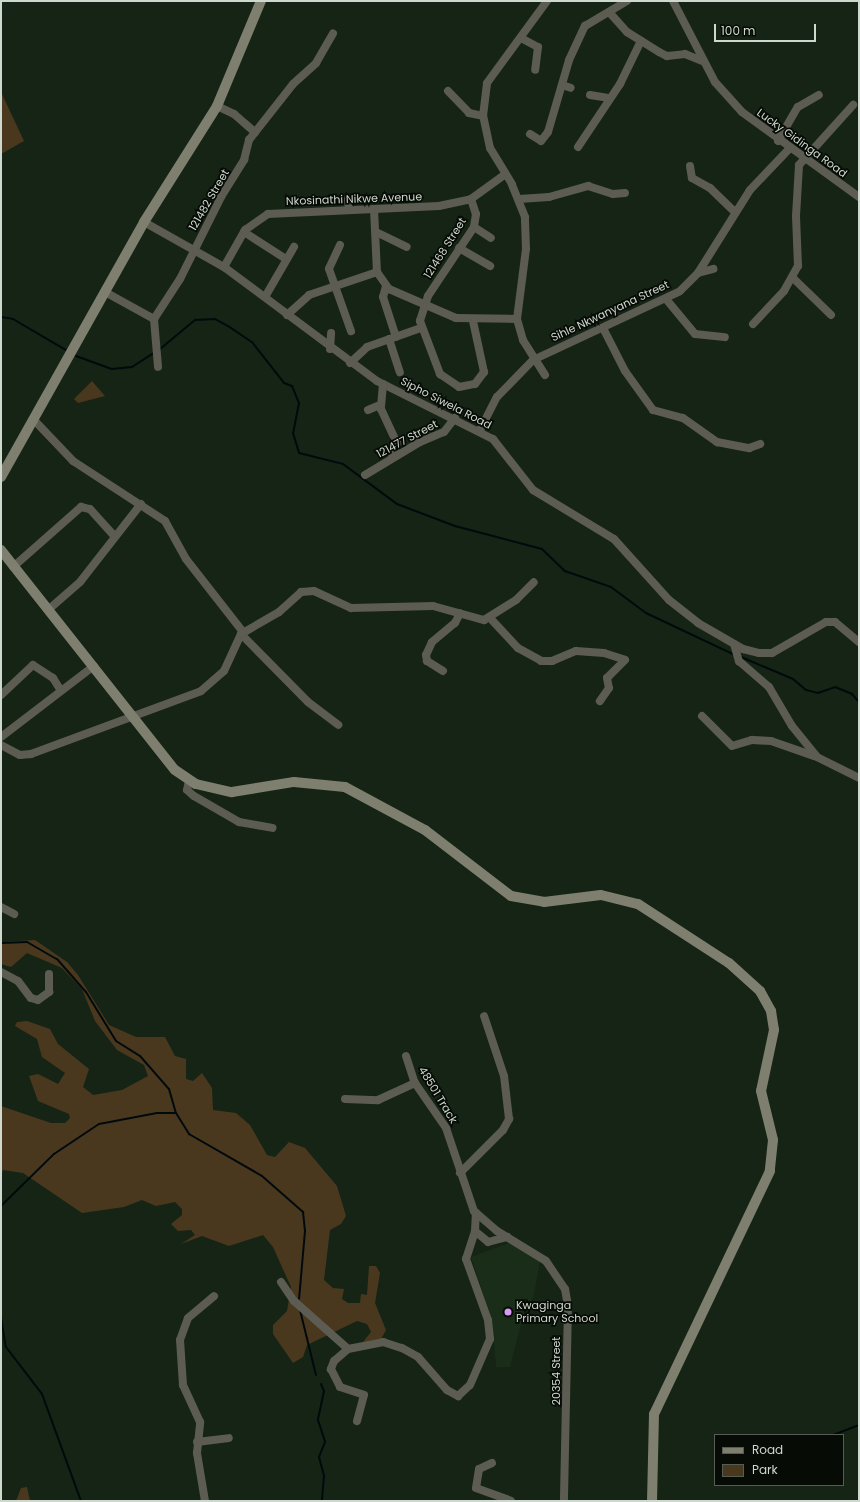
<!DOCTYPE html>
<style>
body{margin:0}
#map{position:relative;width:860px;height:1502px;overflow:hidden;background:#152415;font-family:Poppins,sans-serif}
div>[style]{position:absolute}
[style*='--x']{left:calc(var(--x)*1px);top:calc(var(--y)*1px);width:calc(var(--w)*1px);rotate:calc(var(--a)*1deg)}
.built>*{inset:0;background:#192d18}
.green>*{inset:0;background:#4a381e}
.stream>*{height:2px;margin:-1px;padding:0 1px;transform-origin:1px;border-radius:1px;background:#000a0d}
.street>*{height:8px;margin:-4px;padding:0 4px;transform-origin:4px;border-radius:4px;background:#5c5c52}
.secondary>*{height:10px;margin:-5px;padding:0 5px;transform-origin:5px;border-radius:5px;background:#7e7f6f}
.dots>*{width:11px;height:11px;translate:-50% -50%;box-sizing:border-box;border:2px solid #060b05;border-radius:50%}
span{translate:-50% -50%;white-space:nowrap;text-align:center;line-height:1.15;-webkit-text-stroke:3.5px #060b05;paint-order:stroke}
.street-label{font-size:11px;color:#cfd8ce}
.poi-label{font-size:11px;color:#cfd8ce}
.left{translate:0 -50%;text-align:left}
.frame{position:absolute;inset:0;border:2px solid #cfd8ce;pointer-events:none}
.legend{position:absolute;left:714px;top:1434px;width:130px;height:52px;box-sizing:border-box;background:#060b05;border:1px solid #565d55;margin:0;padding:5px 7px;list-style:none;font-size:12px;color:#cfd8ce}
.legend li{display:flex;align-items:center;gap:8px;height:20px}
.legend b{width:20px;border:1px solid #565d55}
.scale{position:absolute;left:714px;top:24px;width:102px;height:18px;box-sizing:border-box;border:2px solid #cfd8ce;border-top:0;padding-left:5px;font-size:12px;line-height:14px;white-space:nowrap;color:#cfd8ce;-webkit-text-stroke:3px #060b05;paint-order:stroke}
</style>
<div id="map">
<div class="built">
<div style="clip-path:polygon(509px 1243px,540px 1261px,534px 1295px,522px 1321px,510px 1367px,496px 1367px,492px 1320px,471px 1257px)"></div>
</div>
<div class="green">
<div style="clip-path:polygon(1px 92px,24px 141px,1px 154px)"></div>
<div style="clip-path:polygon(92px 381px,105px 396px,78px 403px,74px 399px)"></div>
<div style="clip-path:polygon(35px 940px,67px 962px,78px 975px,109px 1025px,136px 1037px,165px 1037px,175px 1056px,186px 1059px,186px 1079px,193px 1081px,202px 1073px,212px 1088px,213px 1110px,236px 1113px,250px 1125px,267px 1155px,275px 1157px,289px 1142px,305px 1148px,337px 1186px,346px 1216px,341px 1224px,330px 1230px,324px 1280px,333px 1288px,344px 1289px,342px 1299px,348px 1303px,360px 1303px,361px 1294px,367px 1295px,369px 1266px,376px 1266px,380px 1273px,375px 1303px,386px 1330px,381px 1339px,363px 1342px,371px 1332px,367px 1324px,357px 1321px,307px 1345px,303px 1357px,293px 1363px,273px 1334px,273px 1325px,287px 1311px,291px 1287px,273px 1247px,263px 1235px,229px 1246px,202px 1236px,181px 1244px,195px 1235px,191px 1230px,178px 1231px,171px 1224px,182px 1215px,182px 1209px,175px 1202px,156px 1206px,142px 1200px,124px 1207px,82px 1213px,23px 1173px,3px 1170px,1px 1176px,1px 1106px,51px 1123px,65px 1123px,70px 1118px,69px 1114px,38px 1101px,29px 1076px,38px 1074px,58px 1084px,65px 1073px,42px 1057px,37px 1039px,15px 1026px,17px 1022px,27px 1021px,50px 1029px,58px 1044px,89px 1069px,83px 1087px,93px 1095px,122px 1090px,148px 1076px,144px 1065px,117px 1050px,95px 1021px,82px 989px,62px 968px,27px 953px,11px 967px,1px 964px,1px 942px)"></div>
<div style="clip-path:polygon(27px 1487px,30px 1501px,16px 1501px,21px 1488px)"></div>
</div>
<div class="stream">
<div style="--x:1;--y:317;--w:12;--a:9"></div>
<div style="--x:13;--y:319;--w:61;--a:30.3"></div>
<div style="--x:160;--y:349;--w:45;--a:-39.6"></div>
<div style="--x:195;--y:320;--w:20;--a:-3"></div>
<div style="--x:215;--y:319;--w:18;--a:29"></div>
<div style="--x:231;--y:328;--w:25;--a:34"></div>
<div style="--x:252;--y:342;--w:52;--a:52"></div>
<div style="--x:284;--y:383;--w:9;--a:21"></div>
<div style="--x:292;--y:386;--w:18;--a:68"></div>
<div style="--x:299;--y:403;--w:31;--a:101"></div>
<div style="--x:293;--y:433;--w:21;--a:73"></div>
<div style="--x:299;--y:453;--w:45;--a:14"></div>
<div style="--x:343;--y:464;--w:67;--a:36.5"></div>
<div style="--x:397;--y:504;--w:62;--a:20.8"></div>
<div style="--x:455;--y:526;--w:90;--a:14.8"></div>
<div style="--x:542;--y:549;--w:32;--a:44"></div>
<div style="--x:565;--y:571;--w:49;--a:19.2"></div>
<div style="--x:611;--y:587;--w:44;--a:36.6"></div>
<div style="--x:646;--y:613;--w:98;--a:25.3"></div>
<div style="--x:76;--y:356;--w:38;--a:20"></div>
<div style="--x:112;--y:369;--w:20;--a:-6"></div>
<div style="--x:132;--y:367;--w:27;--a:-33"></div>
<div style="--x:741;--y:657;--w:56;--a:22.9"></div>
<div style="--x:793;--y:679;--w:17;--a:40"></div>
<div style="--x:806;--y:690;--w:12;--a:14"></div>
<div style="--x:818;--y:693;--w:18;--a:-19"></div>
<div style="--x:835;--y:687;--w:18;--a:22"></div>
<div style="--x:852;--y:694;--w:11;--a:49"></div>
<div style="--x:1;--y:943;--w:26;--a:-2"></div>
<div style="--x:27;--y:942;--w:34;--a:30"></div>
<div style="--x:57;--y:959;--w:44;--a:48.7"></div>
<div style="--x:86;--y:992;--w:57;--a:58.5"></div>
<div style="--x:116;--y:1041;--w:28;--a:32"></div>
<div style="--x:140;--y:1056;--w:44;--a:48.7"></div>
<div style="--x:169;--y:1089;--w:25;--a:74"></div>
<div style="--x:176;--y:1113;--w:25;--a:58"></div>
<div style="--x:189;--y:1134;--w:84;--a:29.9"></div>
<div style="--x:262;--y:1176;--w:55;--a:41.3"></div>
<div style="--x:303;--y:1212;--w:19;--a:84"></div>
<div style="--x:305;--y:1231;--w:68;--a:95"></div>
<div style="--x:1;--y:1206;--w:74;--a:-44.5"></div>
<div style="--x:54;--y:1154;--w:54;--a:-33.7"></div>
<div style="--x:99;--y:1124;--w:59;--a:-10.7"></div>
<div style="--x:157;--y:1113;--w:19;--a:0"></div>
<div style="--x:300;--y:1310;--w:67;--a:76.2"></div>
<div style="--x:1;--y:1317;--w:30;--a:81"></div>
<div style="--x:6;--y:1347;--w:59;--a:52.5"></div>
<div style="--x:42;--y:1394;--w:114;--a:70"></div>
<div style="--x:321;--y:1384;--w:8;--a:67"></div>
<div style="--x:324;--y:1391;--w:30;--a:102"></div>
<div style="--x:318;--y:1420;--w:23;--a:72"></div>
<div style="--x:325;--y:1442;--w:16;--a:112"></div>
<div style="--x:319;--y:1457;--w:20;--a:75"></div>
<div style="--x:324;--y:1476;--w:25;--a:95"></div>
<div style="--x:833;--y:1435;--w:28;--a:-21"></div>
</div>
<div class="street">
<div style="--x:673;--y:1;--w:91;--a:62.6"></div>
<div style="--x:715;--y:82;--w:40;--a:48"></div>
<div style="--x:742;--y:112;--w:145;--a:36"></div>
<div style="--x:609;--y:12;--w:27;--a:48"></div>
<div style="--x:627;--y:32;--w:38;--a:32"></div>
<div style="--x:659;--y:52;--w:9;--a:27"></div>
<div style="--x:667;--y:56;--w:18;--a:-6"></div>
<div style="--x:685;--y:54;--w:18;--a:22"></div>
<div style="--x:521;--y:38;--w:19;--a:28"></div>
<div style="--x:538;--y:47;--w:23;--a:97"></div>
<div style="--x:562;--y:85;--w:9;--a:18"></div>
<div style="--x:448;--y:91;--w:30;--a:46"></div>
<div style="--x:469;--y:113;--w:14;--a:12"></div>
<div style="--x:590;--y:95;--w:20;--a:9"></div>
<div style="--x:217;--y:106;--w:19;--a:25"></div>
<div style="--x:234;--y:114;--w:28;--a:41"></div>
<div style="--x:530;--y:134;--w:13;--a:32"></div>
<div style="--x:541;--y:141;--w:11;--a:-52"></div>
<div style="--x:548;--y:132;--w:75;--a:-73.7"></div>
<div style="--x:569;--y:60;--w:38;--a:-65"></div>
<div style="--x:585;--y:26;--w:49;--a:-30.8"></div>
<div style="--x:778;--y:141;--w:39;--a:-60"></div>
<div style="--x:798;--y:107;--w:24;--a:-30"></div>
<div style="--x:578;--y:147;--w:76;--a:-56.3"></div>
<div style="--x:620;--y:84;--w:48;--a:-64"></div>
<div style="--x:690;--y:166;--w:12;--a:81"></div>
<div style="--x:692;--y:178;--w:21;--a:29"></div>
<div style="--x:710;--y:188;--w:35;--a:44"></div>
<div style="--x:348;--y:199;--w:11;--a:85"></div>
<div style="--x:471;--y:199;--w:16;--a:72"></div>
<div style="--x:476;--y:214;--w:13;--a:99"></div>
<div style="--x:474;--y:227;--w:83;--a:123.7"></div>
<div style="--x:428;--y:296;--w:26;--a:108"></div>
<div style="--x:420;--y:321;--w:57;--a:69.3"></div>
<div style="--x:440;--y:374;--w:23;--a:34"></div>
<div style="--x:459;--y:387;--w:16;--a:-11"></div>
<div style="--x:475;--y:384;--w:15;--a:-53"></div>
<div style="--x:484;--y:372;--w:52;--a:-102.2"></div>
<div style="--x:519;--y:199;--w:30;--a:-4"></div>
<div style="--x:549;--y:197;--w:41;--a:-15.8"></div>
<div style="--x:588;--y:186;--w:26;--a:18"></div>
<div style="--x:613;--y:194;--w:12;--a:-5"></div>
<div style="--x:374;--y:209;--w:63;--a:87.3"></div>
<div style="--x:377;--y:272;--w:21;--a:55"></div>
<div style="--x:389;--y:289;--w:73;--a:23.4"></div>
<div style="--x:456;--y:318;--w:61;--a:0.9"></div>
<div style="--x:144;--y:222;--w:92;--a:29.4"></div>
<div style="--x:224;--y:267;--w:191;--a:36.7"></div>
<div style="--x:377;--y:381;--w:130;--a:26.6"></div>
<div style="--x:493;--y:439;--w:65;--a:51.9"></div>
<div style="--x:533;--y:490;--w:95;--a:31.2"></div>
<div style="--x:614;--y:539;--w:82;--a:48"></div>
<div style="--x:669;--y:600;--w:37;--a:38"></div>
<div style="--x:698;--y:623;--w:52;--a:30"></div>
<div style="--x:743;--y:649;--w:16;--a:14"></div>
<div style="--x:759;--y:653;--w:13;--a:0"></div>
<div style="--x:772;--y:653;--w:62;--a:-29.9"></div>
<div style="--x:826;--y:622;--w:9;--a:0"></div>
<div style="--x:835;--y:622;--w:31;--a:40"></div>
<div style="--x:474;--y:227;--w:20;--a:33"></div>
<div style="--x:244;--y:232;--w:50;--a:32.7"></div>
<div style="--x:376;--y:232;--w:34;--a:26"></div>
<div style="--x:340;--y:245;--w:26;--a:115"></div>
<div style="--x:329;--y:269;--w:66;--a:70.5"></div>
<div style="--x:459;--y:248;--w:36;--a:30"></div>
<div style="--x:224;--y:267;--w:43;--a:-60.4"></div>
<div style="--x:245;--y:230;--w:28;--a:-35"></div>
<div style="--x:268;--y:214;--w:171;--a:-2.7"></div>
<div style="--x:439;--y:206;--w:33;--a:-12"></div>
<div style="--x:471;--y:199;--w:41;--a:-36"></div>
<div style="--x:698;--y:273;--w:16;--a:-15"></div>
<div style="--x:793;--y:278;--w:53;--a:44.2"></div>
<div style="--x:386;--y:286;--w:11;--a:105"></div>
<div style="--x:383;--y:297;--w:42;--a:72"></div>
<div style="--x:105;--y:292;--w:56;--a:28.9"></div>
<div style="--x:154;--y:319;--w:48;--a:85.2"></div>
<div style="--x:265;--y:297;--w:58;--a:-59.9"></div>
<div style="--x:666;--y:299;--w:45;--a:50.4"></div>
<div style="--x:695;--y:334;--w:30;--a:6"></div>
<div style="--x:287;--y:315;--w:30;--a:-42"></div>
<div style="--x:309;--y:295;--w:72;--a:-18.7"></div>
<div style="--x:154;--y:319;--w:48;--a:-57"></div>
<div style="--x:180;--y:279;--w:92;--a:-63.4"></div>
<div style="--x:221;--y:197;--w:44;--a:-58.1"></div>
<div style="--x:244;--y:160;--w:21;--a:-76"></div>
<div style="--x:249;--y:140;--w:71;--a:-51.8"></div>
<div style="--x:293;--y:84;--w:31;--a:-42"></div>
<div style="--x:316;--y:63;--w:34;--a:-60"></div>
<div style="--x:753;--y:324;--w:45;--a:-46.8"></div>
<div style="--x:784;--y:291;--w:29;--a:-61"></div>
<div style="--x:798;--y:266;--w:50;--a:-92.3"></div>
<div style="--x:796;--y:216;--w:51;--a:-86.6"></div>
<div style="--x:799;--y:165;--w:81;--a:-48"></div>
<div style="--x:603;--y:328;--w:48;--a:62.9"></div>
<div style="--x:625;--y:371;--w:48;--a:54.3"></div>
<div style="--x:653;--y:410;--w:31;--a:15"></div>
<div style="--x:683;--y:418;--w:42;--a:35.2"></div>
<div style="--x:717;--y:442;--w:33;--a:11"></div>
<div style="--x:749;--y:448;--w:12;--a:-20"></div>
<div style="--x:389;--y:339;--w:35;--a:72"></div>
<div style="--x:330;--y:349;--w:16;--a:-86"></div>
<div style="--x:350;--y:363;--w:23;--a:-43"></div>
<div style="--x:367;--y:347;--w:57;--a:-19.4"></div>
<div style="--x:545;--y:375;--w:41;--a:-122.2"></div>
<div style="--x:523;--y:340;--w:22;--a:-106"></div>
<div style="--x:517;--y:319;--w:71;--a:-82.7"></div>
<div style="--x:526;--y:249;--w:32;--a:-92"></div>
<div style="--x:525;--y:217;--w:35;--a:-112"></div>
<div style="--x:512;--y:184;--w:42;--a:-121.4"></div>
<div style="--x:490;--y:148;--w:33;--a:-102"></div>
<div style="--x:483;--y:116;--w:33;--a:-83"></div>
<div style="--x:487;--y:83;--w:102;--a:-53.8"></div>
<div style="--x:383;--y:384;--w:25;--a:95"></div>
<div style="--x:381;--y:409;--w:38;--a:65"></div>
<div style="--x:397;--y:443;--w:15;--a:110"></div>
<div style="--x:368;--y:410;--w:13;--a:-23"></div>
<div style="--x:34;--y:420;--w:57;--a:46.4"></div>
<div style="--x:73;--y:461;--w:110;--a:33.1"></div>
<div style="--x:165;--y:521;--w:43;--a:61.1"></div>
<div style="--x:186;--y:559;--w:93;--a:52"></div>
<div style="--x:480;--y:430;--w:37;--a:-63"></div>
<div style="--x:497;--y:397;--w:52;--a:-45.8"></div>
<div style="--x:533;--y:360;--w:162;--a:-25.1"></div>
<div style="--x:680;--y:291;--w:25;--a:-45"></div>
<div style="--x:698;--y:273;--w:98;--a:-57.9"></div>
<div style="--x:750;--y:190;--w:57;--a:-46.4"></div>
<div style="--x:365;--y:475;--w:64;--a:-31"></div>
<div style="--x:420;--y:442;--w:26;--a:-23"></div>
<div style="--x:444;--y:432;--w:18;--a:-52"></div>
<div style="--x:13;--y:567;--w:91;--a:-41.4"></div>
<div style="--x:81;--y:507;--w:9;--a:13"></div>
<div style="--x:90;--y:509;--w:36;--a:48"></div>
<div style="--x:48;--y:610;--w:43;--a:-41.2"></div>
<div style="--x:80;--y:582;--w:99;--a:-52"></div>
<div style="--x:490;--y:618;--w:41;--a:47"></div>
<div style="--x:518;--y:648;--w:26;--a:29"></div>
<div style="--x:541;--y:661;--w:11;--a:0"></div>
<div style="--x:552;--y:661;--w:26;--a:-23"></div>
<div style="--x:576;--y:651;--w:28;--a:4"></div>
<div style="--x:604;--y:653;--w:22;--a:18"></div>
<div style="--x:625;--y:660;--w:25;--a:135"></div>
<div style="--x:607;--y:678;--w:10;--a:79"></div>
<div style="--x:609;--y:688;--w:16;--a:125"></div>
<div style="--x:241;--y:634;--w:95;--a:45.4"></div>
<div style="--x:308;--y:702;--w:38;--a:37"></div>
<div style="--x:734;--y:644;--w:18;--a:74"></div>
<div style="--x:739;--y:661;--w:40;--a:41"></div>
<div style="--x:769;--y:687;--w:45;--a:59.5"></div>
<div style="--x:792;--y:726;--w:40;--a:51"></div>
<div style="--x:817;--y:757;--w:47;--a:26.6"></div>
<div style="--x:443;--y:671;--w:19;--a:-148"></div>
<div style="--x:427;--y:661;--w:6;--a:-99"></div>
<div style="--x:426;--y:655;--w:14;--a:-65"></div>
<div style="--x:432;--y:642;--w:30;--a:-40"></div>
<div style="--x:455;--y:623;--w:11;--a:-63"></div>
<div style="--x:1;--y:695;--w:44;--a:-43.2"></div>
<div style="--x:33;--y:665;--w:24;--a:33"></div>
<div style="--x:53;--y:678;--w:15;--a:58"></div>
<div style="--x:702;--y:716;--w:42;--a:45"></div>
<div style="--x:732;--y:746;--w:21;--a:-17"></div>
<div style="--x:752;--y:740;--w:19;--a:3"></div>
<div style="--x:771;--y:741;--w:46;--a:19.2"></div>
<div style="--x:1;--y:737;--w:117;--a:-37.4"></div>
<div style="--x:1;--y:745;--w:21;--a:28"></div>
<div style="--x:20;--y:755;--w:11;--a:-5"></div>
<div style="--x:31;--y:754;--w:181;--a:-20.3"></div>
<div style="--x:201;--y:691;--w:30;--a:-41"></div>
<div style="--x:224;--y:671;--w:41;--a:-65.3"></div>
<div style="--x:241;--y:634;--w:44;--a:-30.1"></div>
<div style="--x:279;--y:612;--w:30;--a:-42"></div>
<div style="--x:301;--y:592;--w:13;--a:-4"></div>
<div style="--x:314;--y:591;--w:41;--a:24.7"></div>
<div style="--x:351;--y:608;--w:82;--a:-1.4"></div>
<div style="--x:433;--y:606;--w:53;--a:15.4"></div>
<div style="--x:484;--y:620;--w:38;--a:-32"></div>
<div style="--x:516;--y:600;--w:25;--a:-45"></div>
<div style="--x:189;--y:780;--w:10;--a:101"></div>
<div style="--x:187;--y:790;--w:9;--a:41"></div>
<div style="--x:194;--y:796;--w:52;--a:30"></div>
<div style="--x:239;--y:822;--w:34;--a:10"></div>
<div style="--x:1;--y:907;--w:15;--a:28"></div>
<div style="--x:1;--y:972;--w:19;--a:28"></div>
<div style="--x:18;--y:981;--w:21;--a:53"></div>
<div style="--x:31;--y:998;--w:7;--a:16"></div>
<div style="--x:38;--y:1000;--w:14;--a:-36"></div>
<div style="--x:49;--y:992;--w:18;--a:-90"></div>
<div style="--x:406;--y:1056;--w:28;--a:72"></div>
<div style="--x:415;--y:1083;--w:55;--a:55.4"></div>
<div style="--x:446;--y:1128;--w:88;--a:71.4"></div>
<div style="--x:474;--y:1211;--w:30;--a:41"></div>
<div style="--x:497;--y:1231;--w:57;--a:31.5"></div>
<div style="--x:546;--y:1261;--w:34;--a:56"></div>
<div style="--x:565;--y:1289;--w:17;--a:80"></div>
<div style="--x:568;--y:1306;--w:195;--a:91.2"></div>
<div style="--x:345;--y:1099;--w:33;--a:2"></div>
<div style="--x:378;--y:1100;--w:41;--a:-24.7"></div>
<div style="--x:460;--y:1173;--w:61;--a:-45"></div>
<div style="--x:503;--y:1130;--w:13;--a:-61"></div>
<div style="--x:509;--y:1119;--w:43;--a:-96.6"></div>
<div style="--x:504;--y:1076;--w:63;--a:-108.4"></div>
<div style="--x:475;--y:1231;--w:17;--a:40"></div>
<div style="--x:488;--y:1242;--w:20;--a:-15"></div>
<div style="--x:281;--y:1282;--w:23;--a:56"></div>
<div style="--x:294;--y:1301;--w:72;--a:41.6"></div>
<div style="--x:348;--y:1349;--w:36;--a:-11"></div>
<div style="--x:383;--y:1342;--w:20;--a:18"></div>
<div style="--x:402;--y:1348;--w:18;--a:29"></div>
<div style="--x:418;--y:1357;--w:44;--a:48.7"></div>
<div style="--x:447;--y:1390;--w:13;--a:29"></div>
<div style="--x:458;--y:1396;--w:16;--a:-43"></div>
<div style="--x:470;--y:1385;--w:50;--a:-66.5"></div>
<div style="--x:490;--y:1339;--w:19;--a:-96"></div>
<div style="--x:488;--y:1320;--w:65;--a:-109.8"></div>
<div style="--x:466;--y:1259;--w:29;--a:-72"></div>
<div style="--x:475;--y:1231;--w:18;--a:-87"></div>
<div style="--x:348;--y:1349;--w:18;--a:139"></div>
<div style="--x:334;--y:1361;--w:9;--a:111"></div>
<div style="--x:331;--y:1369;--w:20;--a:63"></div>
<div style="--x:340;--y:1387;--w:25;--a:18"></div>
<div style="--x:364;--y:1395;--w:27;--a:105"></div>
<div style="--x:197;--y:1442;--w:32;--a:-7"></div>
<div style="--x:492;--y:1463;--w:14;--a:155"></div>
<div style="--x:479;--y:1469;--w:19;--a:99"></div>
<div style="--x:476;--y:1488;--w:37;--a:20"></div>
<div style="--x:205;--y:1501;--w:49;--a:-99.5"></div>
<div style="--x:197;--y:1453;--w:31;--a:-84"></div>
<div style="--x:200;--y:1422;--w:41;--a:-114.7"></div>
<div style="--x:183;--y:1385;--w:45;--a:-93.8"></div>
<div style="--x:180;--y:1340;--w:23;--a:-70"></div>
<div style="--x:188;--y:1318;--w:34;--a:-40"></div>
</div>
<div class="secondary">
<div style="--x:1;--y:477;--w:292;--a:-60.7"></div>
<div style="--x:144;--y:222;--w:137;--a:-57.8"></div>
<div style="--x:217;--y:106;--w:114;--a:-67.3"></div>
<div style="--x:1;--y:550;--w:280;--a:51.7"></div>
<div style="--x:175;--y:770;--w:25;--a:34"></div>
<div style="--x:196;--y:784;--w:37;--a:13"></div>
<div style="--x:232;--y:792;--w:63;--a:-9.2"></div>
<div style="--x:294;--y:782;--w:51;--a:5.6"></div>
<div style="--x:345;--y:787;--w:91;--a:28.3"></div>
<div style="--x:425;--y:830;--w:108;--a:37.5"></div>
<div style="--x:511;--y:896;--w:34;--a:10"></div>
<div style="--x:544;--y:902;--w:57;--a:-7"></div>
<div style="--x:601;--y:895;--w:38;--a:14"></div>
<div style="--x:638;--y:904;--w:108;--a:33"></div>
<div style="--x:729;--y:963;--w:42;--a:42.1"></div>
<div style="--x:760;--y:991;--w:23;--a:61"></div>
<div style="--x:771;--y:1011;--w:19;--a:81"></div>
<div style="--x:774;--y:1030;--w:62;--a:102"></div>
<div style="--x:761;--y:1091;--w:50;--a:76.2"></div>
<div style="--x:773;--y:1140;--w:31;--a:96"></div>
<div style="--x:770;--y:1171;--w:269;--a:115.5"></div>
<div style="--x:654;--y:1414;--w:87;--a:91.3"></div>
</div>
<div class="dots">
<div style="left:508px;top:1312px;background:#d99af7"></div>
</div>
<div class="street-label">
<span style="left:802px;top:143px;rotate:36deg">Lucky Gidinga Road</span>
<span style="left:354px;top:199px;rotate:-2deg">Nkosinathi Nikwe Avenue</span>
<span style="left:209px;top:200px;rotate:-60deg">121482 Street</span>
<span style="left:445px;top:248px;rotate:-58deg">121468 Street</span>
<span style="left:610px;top:311px;rotate:-25deg">Sihle Nkwanyana Street</span>
<span style="left:446px;top:403px;rotate:27deg">Sipho Siwela Road</span>
<span style="left:407px;top:439px;rotate:-28deg">121477 Street</span>
<span style="left:438px;top:1095px;rotate:59deg">48501 Track</span>
<span style="left:556px;top:1371px;rotate:-90deg">20354 Street</span>
</div>
<div class="poi-label">
<span class="left" style="left:516px;top:1312px">Kwaginga<br>Primary School</span>
</div>
<div class="frame"></div>
<ul class="legend">
<li><b style="height:5px;background:#7e7f6f"></b>Road</li>
<li><b style="height:11px;background:#4a381e"></b>Park</li>
</ul>
<div class="scale">100 m</div>
</div>
